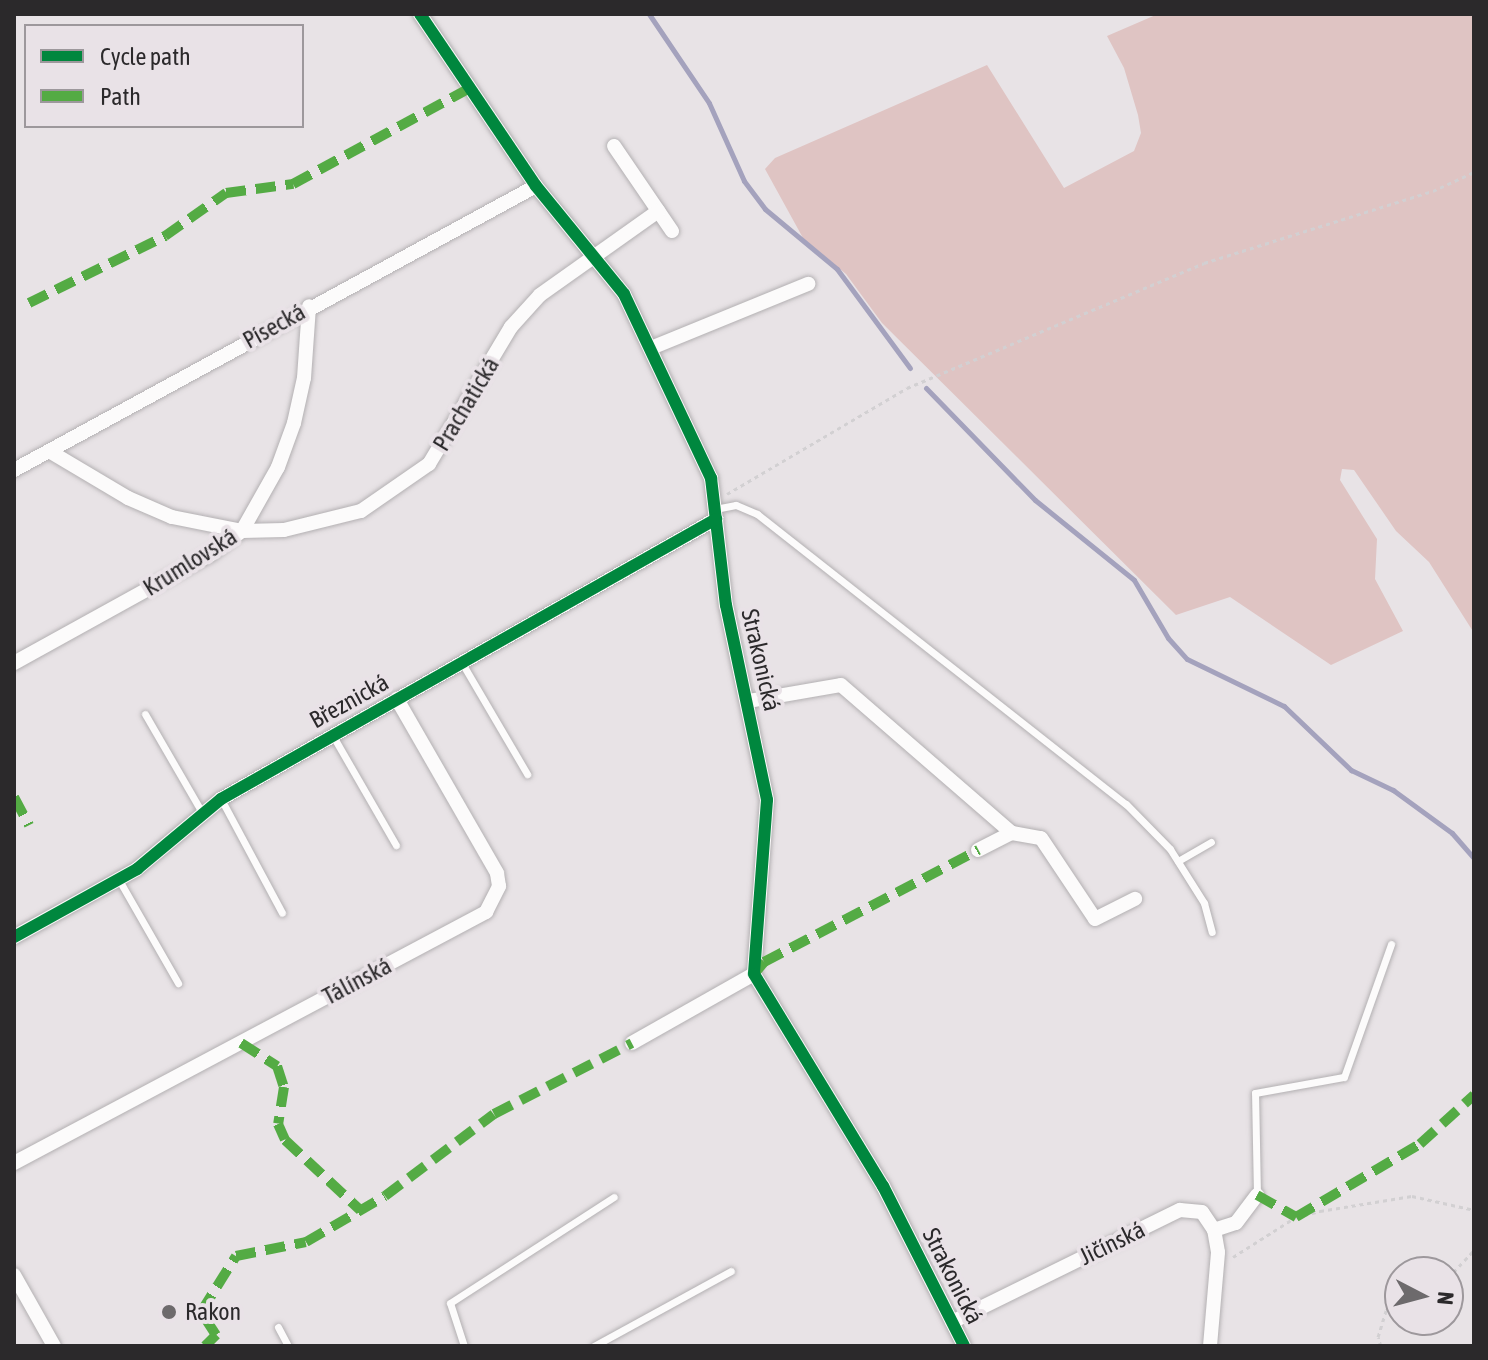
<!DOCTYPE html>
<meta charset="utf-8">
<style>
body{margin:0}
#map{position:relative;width:1488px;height:1360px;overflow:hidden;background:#e8e3e6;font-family:"Asap Condensed",sans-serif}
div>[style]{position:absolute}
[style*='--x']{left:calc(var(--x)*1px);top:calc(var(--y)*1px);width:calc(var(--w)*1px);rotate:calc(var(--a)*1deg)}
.green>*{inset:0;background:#dfc4c3}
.stream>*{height:5px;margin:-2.5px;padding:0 2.5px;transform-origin:2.5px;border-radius:2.5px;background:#a4a2bd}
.path>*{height:3px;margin-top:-1.5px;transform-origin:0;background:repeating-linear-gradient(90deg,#d2d0d2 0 4px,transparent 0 8px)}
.roads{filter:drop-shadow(0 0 2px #b3b0b2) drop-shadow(0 0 2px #b3b0b2)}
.service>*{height:7px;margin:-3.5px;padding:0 3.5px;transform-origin:3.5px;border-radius:3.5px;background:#fcfbfb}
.minor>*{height:14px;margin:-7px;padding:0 7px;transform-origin:7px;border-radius:7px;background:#fcfbfb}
.quiet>*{height:10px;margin-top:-5px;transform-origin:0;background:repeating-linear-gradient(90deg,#54ab44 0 20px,transparent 0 30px)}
.cycleway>*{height:12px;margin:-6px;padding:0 6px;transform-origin:6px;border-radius:6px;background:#00873e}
.dots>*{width:22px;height:22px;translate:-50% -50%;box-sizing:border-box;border:4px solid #e9e2e7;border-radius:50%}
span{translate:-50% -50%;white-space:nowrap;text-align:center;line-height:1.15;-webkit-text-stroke:8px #e9e2e7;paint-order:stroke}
.street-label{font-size:24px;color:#2b292b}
.poi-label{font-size:24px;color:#2b292b}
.left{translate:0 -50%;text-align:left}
.frame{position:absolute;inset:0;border:16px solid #2b292b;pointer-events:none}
.legend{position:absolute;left:24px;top:24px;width:280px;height:104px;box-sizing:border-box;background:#e9e2e7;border:2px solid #9d989c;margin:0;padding:10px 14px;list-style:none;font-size:24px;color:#2b292b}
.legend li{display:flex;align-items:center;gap:16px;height:40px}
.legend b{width:40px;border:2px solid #9d989c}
.north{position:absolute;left:1384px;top:1256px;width:80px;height:80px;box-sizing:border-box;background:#e9e2e7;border:2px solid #9d989c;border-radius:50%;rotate:96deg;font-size:22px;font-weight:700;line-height:32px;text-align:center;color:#2b292b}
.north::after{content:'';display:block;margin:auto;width:28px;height:36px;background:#6d6a6c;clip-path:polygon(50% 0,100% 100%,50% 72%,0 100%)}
</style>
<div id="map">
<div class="green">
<div style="clip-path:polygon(1158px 14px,1474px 14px,1474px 633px,1429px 562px,1396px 531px,1354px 470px,1342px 469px,1340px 480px,1377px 539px,1375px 579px,1403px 631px,1331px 665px,1230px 597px,1176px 615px,882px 323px,846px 274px,803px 238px,765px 169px,775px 158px,987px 65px,1064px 188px,1134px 151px,1141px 133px,1138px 115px,1124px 68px,1107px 36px)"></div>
</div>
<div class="stream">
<div style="--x:649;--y:14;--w:107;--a:56"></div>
<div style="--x:709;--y:103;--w:85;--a:65.8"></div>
<div style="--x:744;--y:181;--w:35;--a:53"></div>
<div style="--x:765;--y:209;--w:94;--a:39.8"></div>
<div style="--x:837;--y:269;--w:123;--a:53.6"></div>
<div style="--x:926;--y:388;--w:156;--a:45.8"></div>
<div style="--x:1035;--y:500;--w:127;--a:38.9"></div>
<div style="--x:1134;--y:580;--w:67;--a:59.6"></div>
<div style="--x:1168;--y:638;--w:28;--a:48"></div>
<div style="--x:1187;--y:659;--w:108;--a:25.9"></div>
<div style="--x:1284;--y:706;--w:93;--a:43.7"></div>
<div style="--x:1351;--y:770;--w:47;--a:25.5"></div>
<div style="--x:1393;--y:790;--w:73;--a:36.1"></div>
<div style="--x:1452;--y:833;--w:33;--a:49"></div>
</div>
<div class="path">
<div style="--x:727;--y:494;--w:209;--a:-30.5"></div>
<div style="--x:907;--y:388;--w:322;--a:-22.8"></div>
<div style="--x:1204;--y:263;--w:240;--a:-17.5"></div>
<div style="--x:1433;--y:191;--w:45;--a:-24.9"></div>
<div style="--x:1233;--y:1257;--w:75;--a:-32.4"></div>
<div style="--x:1296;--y:1217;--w:25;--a:-14"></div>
<div style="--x:1320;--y:1211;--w:93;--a:-9.3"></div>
<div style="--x:1412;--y:1196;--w:64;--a:12.7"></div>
<div style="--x:1448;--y:1278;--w:38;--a:-47"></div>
<div style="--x:1381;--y:1346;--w:9;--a:-108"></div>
<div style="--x:1378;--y:1337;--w:28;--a:-73"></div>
<div style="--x:1386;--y:1310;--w:16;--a:-27"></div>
</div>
<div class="roads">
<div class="service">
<div style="--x:715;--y:509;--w:21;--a:-11"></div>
<div style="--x:736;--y:505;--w:23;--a:23"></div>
<div style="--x:757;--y:514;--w:469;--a:38.2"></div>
<div style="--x:1126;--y:804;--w:63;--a:45.6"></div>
<div style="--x:1170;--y:849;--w:64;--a:57.8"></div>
<div style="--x:1204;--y:903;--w:30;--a:75"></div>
<div style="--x:462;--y:663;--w:129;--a:59.6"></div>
<div style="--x:145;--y:714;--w:116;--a:59.9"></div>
<div style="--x:333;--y:736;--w:126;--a:60"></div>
<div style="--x:221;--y:799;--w:129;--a:61.8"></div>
<div style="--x:1178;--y:861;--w:38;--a:-30"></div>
<div style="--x:119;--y:880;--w:119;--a:60.2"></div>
<div style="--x:1257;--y:1195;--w:102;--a:-91.1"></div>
<div style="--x:1255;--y:1093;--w:90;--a:-10.2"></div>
<div style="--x:1344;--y:1077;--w:141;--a:-70.5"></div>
<div style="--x:278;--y:1327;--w:21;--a:62"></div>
<div style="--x:464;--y:1346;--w:45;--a:-108"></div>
<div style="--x:450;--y:1303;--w:195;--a:-32.9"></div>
<div style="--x:594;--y:1346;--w:156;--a:-28.7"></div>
</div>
<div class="minor">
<div style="--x:420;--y:14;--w:207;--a:56"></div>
<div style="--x:536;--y:186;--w:139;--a:50.8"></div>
<div style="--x:624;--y:294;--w:204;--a:64.7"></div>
<div style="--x:711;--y:478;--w:128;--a:83.3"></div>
<div style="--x:726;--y:605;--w:199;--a:78.1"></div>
<div style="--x:767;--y:800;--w:174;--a:94.3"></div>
<div style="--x:754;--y:974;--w:248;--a:58.7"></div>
<div style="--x:883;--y:1186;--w:179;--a:63.1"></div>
<div style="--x:614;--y:146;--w:103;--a:55.7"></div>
<div style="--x:651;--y:348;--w:170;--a:-22.2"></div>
<div style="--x:49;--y:451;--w:92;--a:30.7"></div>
<div style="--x:128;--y:498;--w:48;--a:23.4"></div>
<div style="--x:172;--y:517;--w:71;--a:11.3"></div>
<div style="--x:242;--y:531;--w:42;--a:-1.4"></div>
<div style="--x:284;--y:530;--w:79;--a:-13.9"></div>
<div style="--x:361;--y:511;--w:83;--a:-34.7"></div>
<div style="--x:429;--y:464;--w:160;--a:-59.1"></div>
<div style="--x:511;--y:327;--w:43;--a:-47.8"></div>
<div style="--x:540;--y:295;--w:145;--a:-35.4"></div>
<div style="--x:14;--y:470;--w:594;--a:-28.55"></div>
<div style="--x:14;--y:663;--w:224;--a:-28.9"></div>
<div style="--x:210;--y:555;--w:40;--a:-37"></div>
<div style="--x:242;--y:531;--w:73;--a:-60.6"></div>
<div style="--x:278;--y:467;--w:47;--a:-70"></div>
<div style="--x:294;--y:423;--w:46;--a:-77.5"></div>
<div style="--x:304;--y:378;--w:72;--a:-86"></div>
<div style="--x:749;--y:701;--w:93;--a:-9.9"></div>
<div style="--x:841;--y:685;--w:226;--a:40.9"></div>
<div style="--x:1012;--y:833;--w:29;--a:10"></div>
<div style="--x:1041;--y:838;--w:97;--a:56.3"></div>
<div style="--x:1095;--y:919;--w:45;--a:-26.6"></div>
<div style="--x:978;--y:850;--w:38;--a:-27"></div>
<div style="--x:14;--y:937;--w:141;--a:-28.9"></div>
<div style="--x:137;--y:869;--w:109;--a:-39.8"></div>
<div style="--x:221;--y:799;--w:569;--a:-29.49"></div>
<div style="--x:632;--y:1043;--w:140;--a:-29.5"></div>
<div style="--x:14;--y:1163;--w:535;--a:-28"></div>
<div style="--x:486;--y:912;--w:29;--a:-63"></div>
<div style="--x:499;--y:886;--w:13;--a:-99"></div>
<div style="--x:497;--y:873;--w:201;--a:-119.9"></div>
<div style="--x:14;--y:1275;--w:81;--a:60.6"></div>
<div style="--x:952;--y:1322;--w:254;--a:-26.2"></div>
<div style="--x:1180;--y:1210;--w:22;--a:5"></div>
<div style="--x:1202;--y:1212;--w:22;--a:56"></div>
<div style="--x:1214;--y:1230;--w:23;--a:-18"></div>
<div style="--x:1236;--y:1223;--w:35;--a:-53"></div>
<div style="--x:1210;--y:1346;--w:94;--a:-85.1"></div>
<div style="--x:1218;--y:1252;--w:22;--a:-100"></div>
</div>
</div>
<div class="quiet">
<div style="--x:29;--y:303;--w:152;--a:-26.2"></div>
<div style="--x:165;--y:236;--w:75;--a:-35.2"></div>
<div style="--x:226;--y:193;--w:68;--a:-7.7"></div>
<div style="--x:293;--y:184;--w:201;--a:-28.5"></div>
<div style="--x:14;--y:797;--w:32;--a:62"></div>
<div style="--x:754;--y:974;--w:16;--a:-50"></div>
<div style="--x:764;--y:962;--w:242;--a:-27.6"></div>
<div style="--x:241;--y:1043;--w:43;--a:32.6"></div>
<div style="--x:277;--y:1066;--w:22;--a:72"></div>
<div style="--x:284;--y:1087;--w:37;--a:99"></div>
<div style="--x:278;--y:1124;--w:17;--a:66"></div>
<div style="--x:285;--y:1140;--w:103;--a:43"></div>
<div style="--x:1257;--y:1195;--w:45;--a:29.4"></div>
<div style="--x:1296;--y:1217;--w:144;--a:-30.5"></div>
<div style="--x:1420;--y:1144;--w:73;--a:-42.2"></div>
<div style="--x:205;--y:1346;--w:16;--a:-45"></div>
<div style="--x:216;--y:1335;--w:27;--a:-123"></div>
<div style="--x:201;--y:1312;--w:66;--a:-58"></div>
<div style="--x:236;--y:1256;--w:71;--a:-11.3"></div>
<div style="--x:306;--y:1242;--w:91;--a:-30.2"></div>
<div style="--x:385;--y:1196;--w:136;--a:-37"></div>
<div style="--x:494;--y:1114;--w:155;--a:-27.2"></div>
</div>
<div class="cycleway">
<div style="--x:420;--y:14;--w:207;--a:56"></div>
<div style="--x:536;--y:186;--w:139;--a:50.8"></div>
<div style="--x:624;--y:294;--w:204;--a:64.7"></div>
<div style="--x:711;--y:478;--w:128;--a:83.3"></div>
<div style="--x:726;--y:605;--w:199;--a:78.1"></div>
<div style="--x:767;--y:800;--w:174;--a:94.3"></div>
<div style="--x:754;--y:974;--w:248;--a:58.7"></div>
<div style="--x:883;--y:1186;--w:179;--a:63.1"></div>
<div style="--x:14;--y:937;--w:141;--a:-28.9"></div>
<div style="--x:137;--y:869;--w:109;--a:-39.8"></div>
<div style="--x:221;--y:799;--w:569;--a:-29.49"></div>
</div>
<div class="dots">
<div style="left:169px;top:1312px;background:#6d6a6c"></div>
</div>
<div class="street-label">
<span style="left:274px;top:326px;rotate:-29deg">Písecká</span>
<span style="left:466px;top:404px;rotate:-59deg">Prachatická</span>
<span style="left:190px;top:562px;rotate:-32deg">Krumlovská</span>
<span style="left:761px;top:660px;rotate:77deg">Strakonická</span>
<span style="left:349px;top:701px;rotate:-29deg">Březnická</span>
<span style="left:357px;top:981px;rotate:-28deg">Tálínská</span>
<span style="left:1112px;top:1243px;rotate:-26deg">Jičínská</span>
<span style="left:953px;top:1276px;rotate:63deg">Strakonická</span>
</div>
<div class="poi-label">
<span class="left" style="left:185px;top:1312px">Rakon</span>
</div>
<div class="frame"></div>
<ul class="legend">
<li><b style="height:10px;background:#00873e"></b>Cycle path</li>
<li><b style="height:10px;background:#54ab44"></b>Path</li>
</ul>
<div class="north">N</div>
</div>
